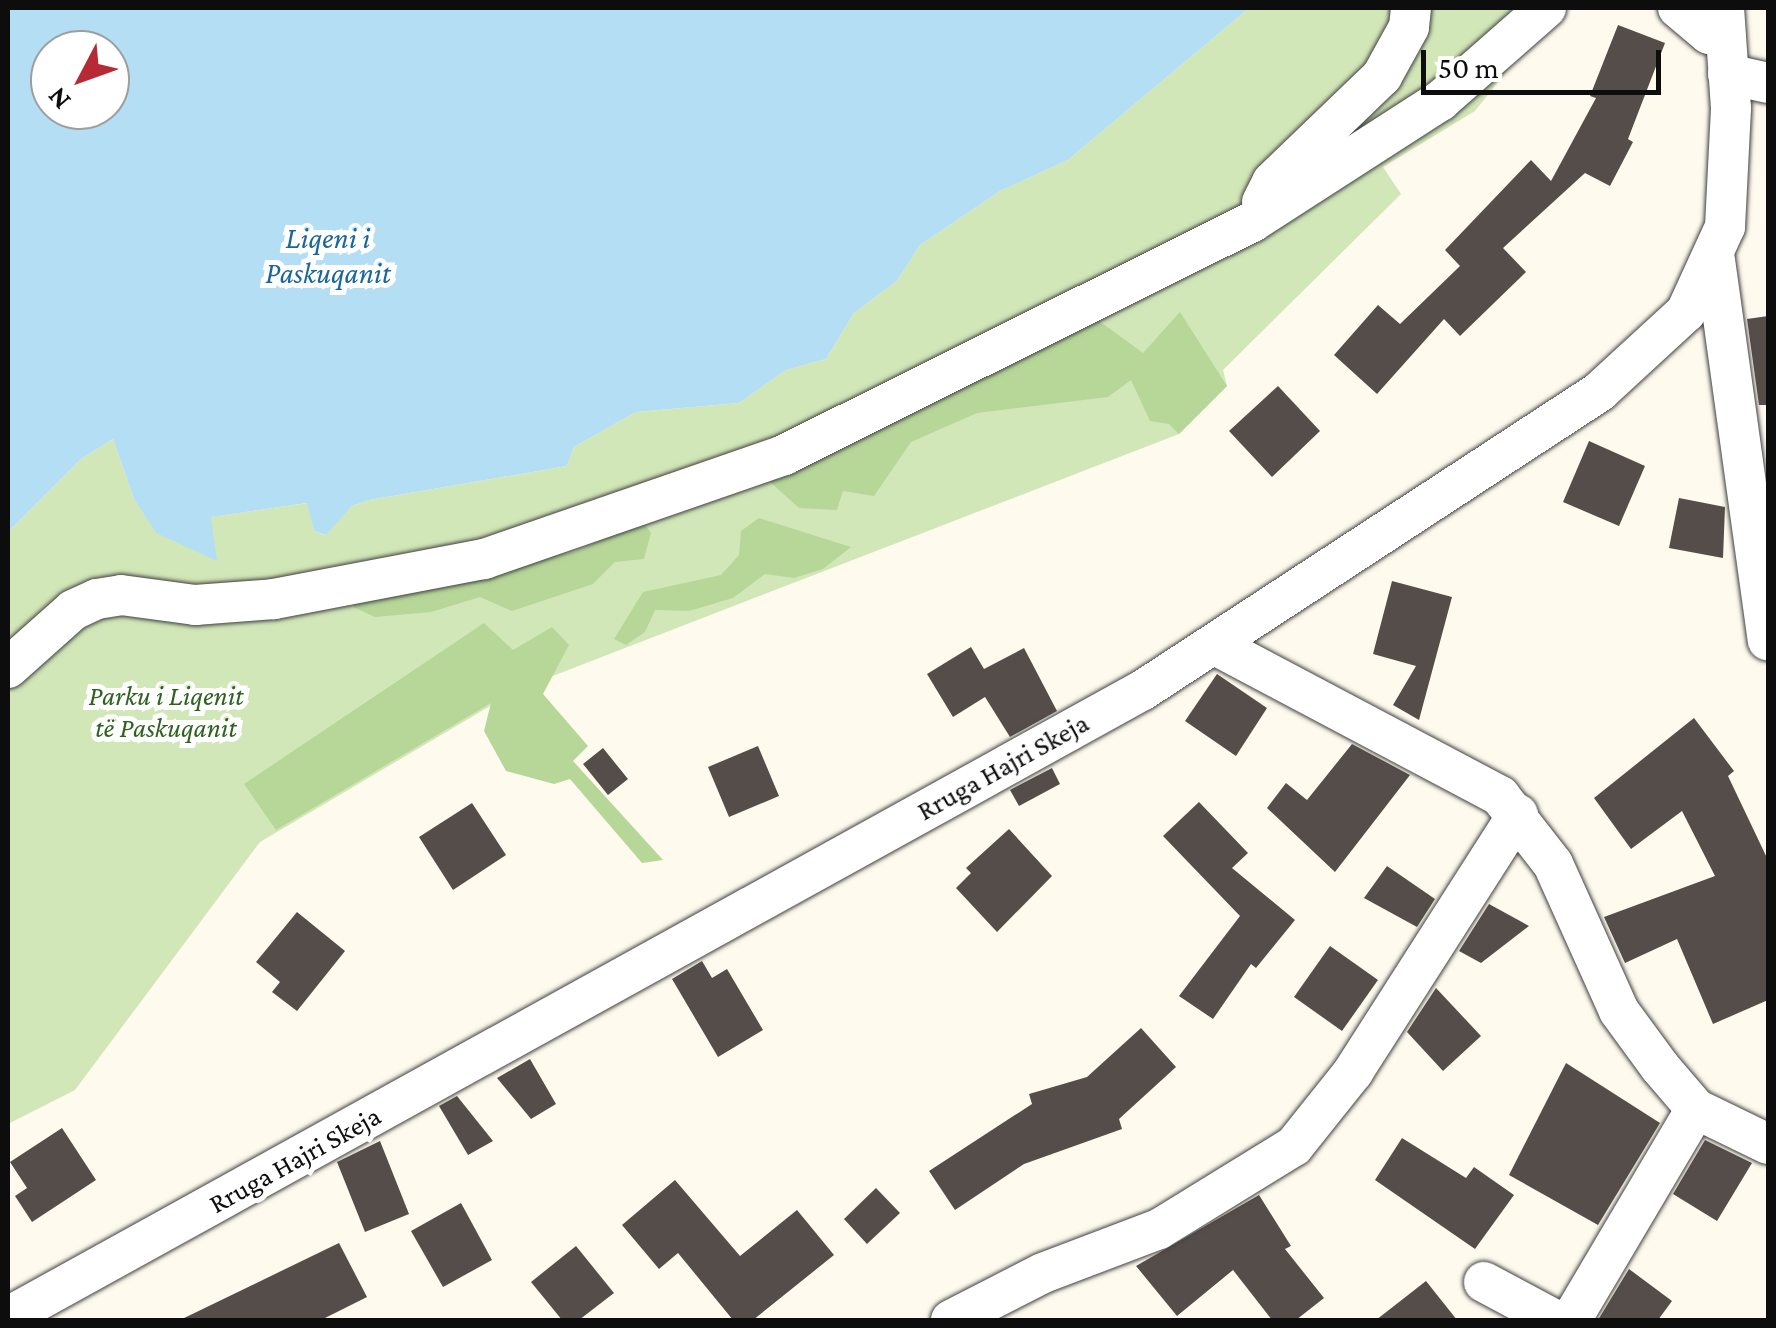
<!DOCTYPE html>
<meta charset="utf-8">
<style>
body{margin:0}
#map{position:relative;width:1776px;height:1328px;overflow:hidden;background:#fefaed;font-family:"Crimson Pro",serif}
div>[style]{position:absolute}
[style*='--x']{left:calc(var(--x)*1px);top:calc(var(--y)*1px);width:calc(var(--w)*1px);rotate:calc(var(--a)*1deg)}
.green>*{inset:0;background:#d2e7b8}
.forest>*{inset:0;background:#b6d798}
.water>*{inset:0;background:#b4def4}
.building>*{inset:0;background:#554d49}
.roads{filter:drop-shadow(0 0 2px #404040) drop-shadow(0 0 2px #404040)}
.minor>*{height:40px;margin:-20px;padding:0 20px;transform-origin:20px;border-radius:20px;background:#fff}
span{translate:-50% -50%;white-space:nowrap;text-align:center;line-height:1.15;-webkit-text-stroke:10px #fff;paint-order:stroke}
.park-label{font-size:28px;color:#2f6220;font-style:italic}
.street-label{font-size:28px;color:#0d0d0d}
.water-label{font-size:30px;color:#1b6699;font-style:italic}
.frame{position:absolute;inset:0;border:10px solid #0d0d0d;pointer-events:none}
.north{position:absolute;left:30px;top:30px;width:100px;height:100px;box-sizing:border-box;background:#fff;border:2px solid #9e9e9e;border-radius:50%;rotate:229deg;font-size:28px;font-weight:700;line-height:40px;text-align:center;color:#0d0d0d}
.north::after{content:'';display:block;margin:auto;width:35px;height:45px;background:#b72a35;clip-path:polygon(50% 0,100% 100%,50% 72%,0 100%)}
.scale{position:absolute;left:1421px;top:50px;width:240px;height:45px;box-sizing:border-box;border:5px solid #0d0d0d;border-top:0;padding-left:12px;font-size:30px;line-height:35px;white-space:nowrap;color:#0d0d0d;-webkit-text-stroke:8px #fff;paint-order:stroke}
</style>
<div id="map">
<div class="green">
<div style="clip-path:polygon(1249px 8px,1557px 8px,1475px 111px,1383px 167px,1401px 194px,1223px 370px,1227px 386px,1179px 434px,519px 689px,260px 842px,75px 1090px,8px 1124px,8px 532px,81px 459px,113px 439px,134px 499px,156px 532px,216px 560px,210px 517px,308px 503px,314px 531px,325px 535px,352px 506px,369px 500px,567px 466px,574px 447px,636px 412px,739px 403px,786px 370px,826px 359px,854px 313px,897px 281px,920px 245px,1000px 191px,1068px 160px)"></div>
</div>
<div class="forest">
<div style="clip-path:polygon(1180px 312px,1227px 386px,1179px 434px,1169px 424px,1150px 421px,1131px 380px,1108px 397px,977px 413px,911px 442px,874px 496px,843px 491px,837px 510px,799px 508px,770px 482px,1095px 318px,1143px 353px)"></div>
<div style="clip-path:polygon(759px 518px,851px 547px,823px 569px,794px 578px,765px 574px,733px 598px,689px 611px,655px 610px,645px 632px,626px 645px,614px 639px,643px 592px,721px 575px,739px 555px,741px 531px)"></div>
<div style="clip-path:polygon(643px 522px,651px 533px,644px 559px,615px 562px,593px 584px,512px 611px,480px 597px,431px 612px,375px 617px,353px 607px,360px 595px,574px 552px)"></div>
<div style="clip-path:polygon(484px 623px,513px 650px,552px 627px,569px 645px,543px 694px,588px 746px,573px 761px,663px 860px,642px 863px,570px 779px,554px 784px,506px 771px,484px 731px,491px 703px,276px 830px,244px 784px)"></div>
</div>
<div class="water">
<div style="clip-path:polygon(evenodd,8px 8px,1249px 8px,1068px 160px,1000px 191px,920px 245px,897px 281px,854px 313px,826px 359px,786px 370px,739px 403px,636px 412px,574px 447px,567px 466px,369px 500px,352px 506px,326px 535px,314px 531px,307px 503px,211px 517px,217px 561px,156px 533px,134px 499px,113px 439px,81px 459px,8px 532px,8px 8px,50px 50px,110px 50px,110px 110px,50px 110px,50px 50px)"></div>
</div>
<div class="building">
<div style="clip-path:polygon(1618px 25px,1665px 43px,1628px 139px,1633px 142px,1610px 186px,1585px 173px,1503px 248px,1526px 272px,1460px 336px,1444px 319px,1377px 394px,1334px 355px,1378px 305px,1400px 324px,1460px 266px,1445px 250px,1531px 160px,1551px 181px,1596px 98px,1590px 96px)"></div>
<div style="clip-path:polygon(1768px 316px,1768px 405px,1759px 405px,1747px 319px)"></div>
<div style="clip-path:polygon(1278px 386px,1320px 431px,1272px 477px,1229px 431px)"></div>
<div style="clip-path:polygon(1589px 441px,1645px 466px,1619px 526px,1563px 502px)"></div>
<div style="clip-path:polygon(1679px 498px,1725px 507px,1723px 558px,1669px 548px)"></div>
<div style="clip-path:polygon(1392px 581px,1452px 597px,1419px 720px,1393px 705px,1416px 666px,1373px 654px)"></div>
<div style="clip-path:polygon(971px 647px,984px 669px,1024px 648px,1057px 711px,1010px 737px,985px 697px,953px 717px,927px 674px)"></div>
<div style="clip-path:polygon(1217px 674px,1267px 708px,1236px 756px,1185px 721px)"></div>
<div style="clip-path:polygon(1694px 718px,1734px 771px,1728px 776px,1768px 860px,1768px 1000px,1713px 1024px,1677px 939px,1625px 963px,1604px 917px,1715px 876px,1682px 811px,1631px 849px,1594px 798px)"></div>
<div style="clip-path:polygon(1352px 744px,1410px 775px,1335px 872px,1267px 808px,1286px 783px,1307px 800px)"></div>
<div style="clip-path:polygon(758px 746px,779px 796px,729px 817px,708px 767px)"></div>
<div style="clip-path:polygon(603px 748px,628px 779px,608px 795px,583px 764px)"></div>
<div style="clip-path:polygon(1052px 768px,1060px 784px,1019px 806px,1010px 790px)"></div>
<div style="clip-path:polygon(1199px 802px,1248px 853px,1232px 868px,1295px 920px,1256px 968px,1251px 964px,1213px 1019px,1179px 996px,1240px 916px,1163px 836px)"></div>
<div style="clip-path:polygon(472px 803px,506px 855px,453px 890px,419px 837px)"></div>
<div style="clip-path:polygon(1009px 829px,1052px 876px,997px 932px,956px 888px,971px 873px,966px 868px)"></div>
<div style="clip-path:polygon(1387px 866px,1435px 899px,1417px 927px,1364px 898px)"></div>
<div style="clip-path:polygon(1489px 904px,1529px 926px,1481px 963px,1459px 951px)"></div>
<div style="clip-path:polygon(297px 912px,345px 951px,297px 1011px,272px 992px,280px 982px,256px 962px)"></div>
<div style="clip-path:polygon(1330px 946px,1378px 980px,1342px 1031px,1294px 997px)"></div>
<div style="clip-path:polygon(702px 961px,712px 978px,727px 969px,763px 1030px,718px 1057px,672px 979px)"></div>
<div style="clip-path:polygon(1436px 988px,1481px 1036px,1443px 1071px,1407px 1032px)"></div>
<div style="clip-path:polygon(1141px 1028px,1176px 1067px,1119px 1119px,1122px 1129px,1024px 1164px,955px 1210px,929px 1171px,1032px 1104px,1029px 1094px,1087px 1077px)"></div>
<div style="clip-path:polygon(530px 1059px,556px 1104px,531px 1119px,497px 1078px)"></div>
<div style="clip-path:polygon(1566px 1063px,1660px 1123px,1598px 1225px,1509px 1175px)"></div>
<div style="clip-path:polygon(457px 1096px,493px 1141px,468px 1155px,439px 1106px)"></div>
<div style="clip-path:polygon(62px 1128px,96px 1180px,32px 1222px,15px 1196px,27px 1188px,10px 1162px)"></div>
<div style="clip-path:polygon(1402px 1138px,1466px 1178px,1474px 1167px,1514px 1195px,1475px 1249px,1375px 1180px)"></div>
<div style="clip-path:polygon(1705px 1140px,1752px 1163px,1717px 1221px,1673px 1194px)"></div>
<div style="clip-path:polygon(380px 1141px,409px 1214px,365px 1232px,337px 1162px)"></div>
<div style="clip-path:polygon(675px 1180px,740px 1256px,797px 1210px,834px 1255px,753px 1320px,733px 1320px,678px 1253px,659px 1269px,622px 1225px)"></div>
<div style="clip-path:polygon(876px 1188px,900px 1213px,867px 1244px,844px 1219px)"></div>
<div style="clip-path:polygon(1259px 1195px,1291px 1246px,1285px 1249px,1324px 1298px,1296px 1320px,1272px 1320px,1233px 1270px,1177px 1316px,1136px 1266px)"></div>
<div style="clip-path:polygon(461px 1203px,492px 1260px,443px 1287px,411px 1231px)"></div>
<div style="clip-path:polygon(339px 1243px,367px 1297px,321px 1320px,180px 1320px)"></div>
<div style="clip-path:polygon(576px 1246px,614px 1293px,579px 1320px,562px 1320px,531px 1282px)"></div>
<div style="clip-path:polygon(1629px 1269px,1672px 1301px,1658px 1320px,1598px 1320px)"></div>
<div style="clip-path:polygon(1426px 1281px,1457px 1320px,1376px 1320px)"></div>
</div>
<div class="roads">
<div class="minor">
<div style="--x:1678;--y:8;--w:40;--a:40"></div>
<div style="--x:1709;--y:34;--w:17;--a:10"></div>
<div style="--x:1728;--y:74;--w:41;--a:12.7"></div>
<div style="--x:1262;--y:202;--w:22;--a:-63"></div>
<div style="--x:1272;--y:182;--w:153;--a:-43.9"></div>
<div style="--x:1382;--y:76;--w:56;--a:-61.1"></div>
<div style="--x:1409;--y:27;--w:19;--a:-84"></div>
<div style="--x:1715;--y:260;--w:384;--a:82.1"></div>
<div style="--x:1217;--y:646;--w:320;--a:27.9"></div>
<div style="--x:1500;--y:796;--w:86;--a:52.1"></div>
<div style="--x:1553;--y:864;--w:161;--a:65.8"></div>
<div style="--x:1619;--y:1011;--w:69;--a:53.8"></div>
<div style="--x:1660;--y:1067;--w:55;--a:49.4"></div>
<div style="--x:1696;--y:1109;--w:80;--a:25.9"></div>
<div style="--x:8;--y:668;--w:87;--a:-41.7"></div>
<div style="--x:73;--y:610;--w:26;--a:-25"></div>
<div style="--x:97;--y:599;--w:24;--a:-9"></div>
<div style="--x:121;--y:595;--w:75;--a:7.7"></div>
<div style="--x:195;--y:605;--w:79;--a:-4.3"></div>
<div style="--x:274;--y:599;--w:214;--a:-10.8"></div>
<div style="--x:484;--y:559;--w:318;--a:-19.1"></div>
<div style="--x:784;--y:455;--w:523;--a:-26.47"></div>
<div style="--x:1252;--y:222;--w:224;--a:-32.8"></div>
<div style="--x:1440;--y:101;--w:141;--a:-41.3"></div>
<div style="--x:1484;--y:1282;--w:81;--a:28.2"></div>
<div style="--x:8;--y:1317;--w:1297;--a:-28.92"></div>
<div style="--x:1143;--y:690;--w:545;--a:-33.16"></div>
<div style="--x:1599;--y:392;--w:118;--a:-42.6"></div>
<div style="--x:1686;--y:312;--w:94;--a:-65.4"></div>
<div style="--x:1725;--y:227;--w:119;--a:-87.1"></div>
<div style="--x:1731;--y:108;--w:100;--a:-94"></div>
<div style="--x:951;--y:1320;--w:103;--a:-27.1"></div>
<div style="--x:1043;--y:1273;--w:124;--a:-20.8"></div>
<div style="--x:1159;--y:1229;--w:158;--a:-31.6"></div>
<div style="--x:1294;--y:1146;--w:95;--a:-51.4"></div>
<div style="--x:1353;--y:1072;--w:306;--a:-57.4"></div>
<div style="--x:1571;--y:1320;--w:245;--a:-59.4"></div>
</div>
</div>
<div class="park-label">
<span style="left:166px;top:712px">Parku i Liqenit<br>të Paskuqanit</span>
</div>
<div class="street-label">
<span style="left:1003px;top:767px;rotate:-29deg">Rruga Hajri Skeja</span>
<span style="left:295px;top:1160px;rotate:-29deg">Rruga Hajri Skeja</span>
</div>
<div class="water-label">
<span style="left:328px;top:255px">Liqeni i<br>Paskuqanit</span>
</div>
<div class="frame"></div>
<div class="north">N</div>
<div class="scale">50 m</div>
</div>
